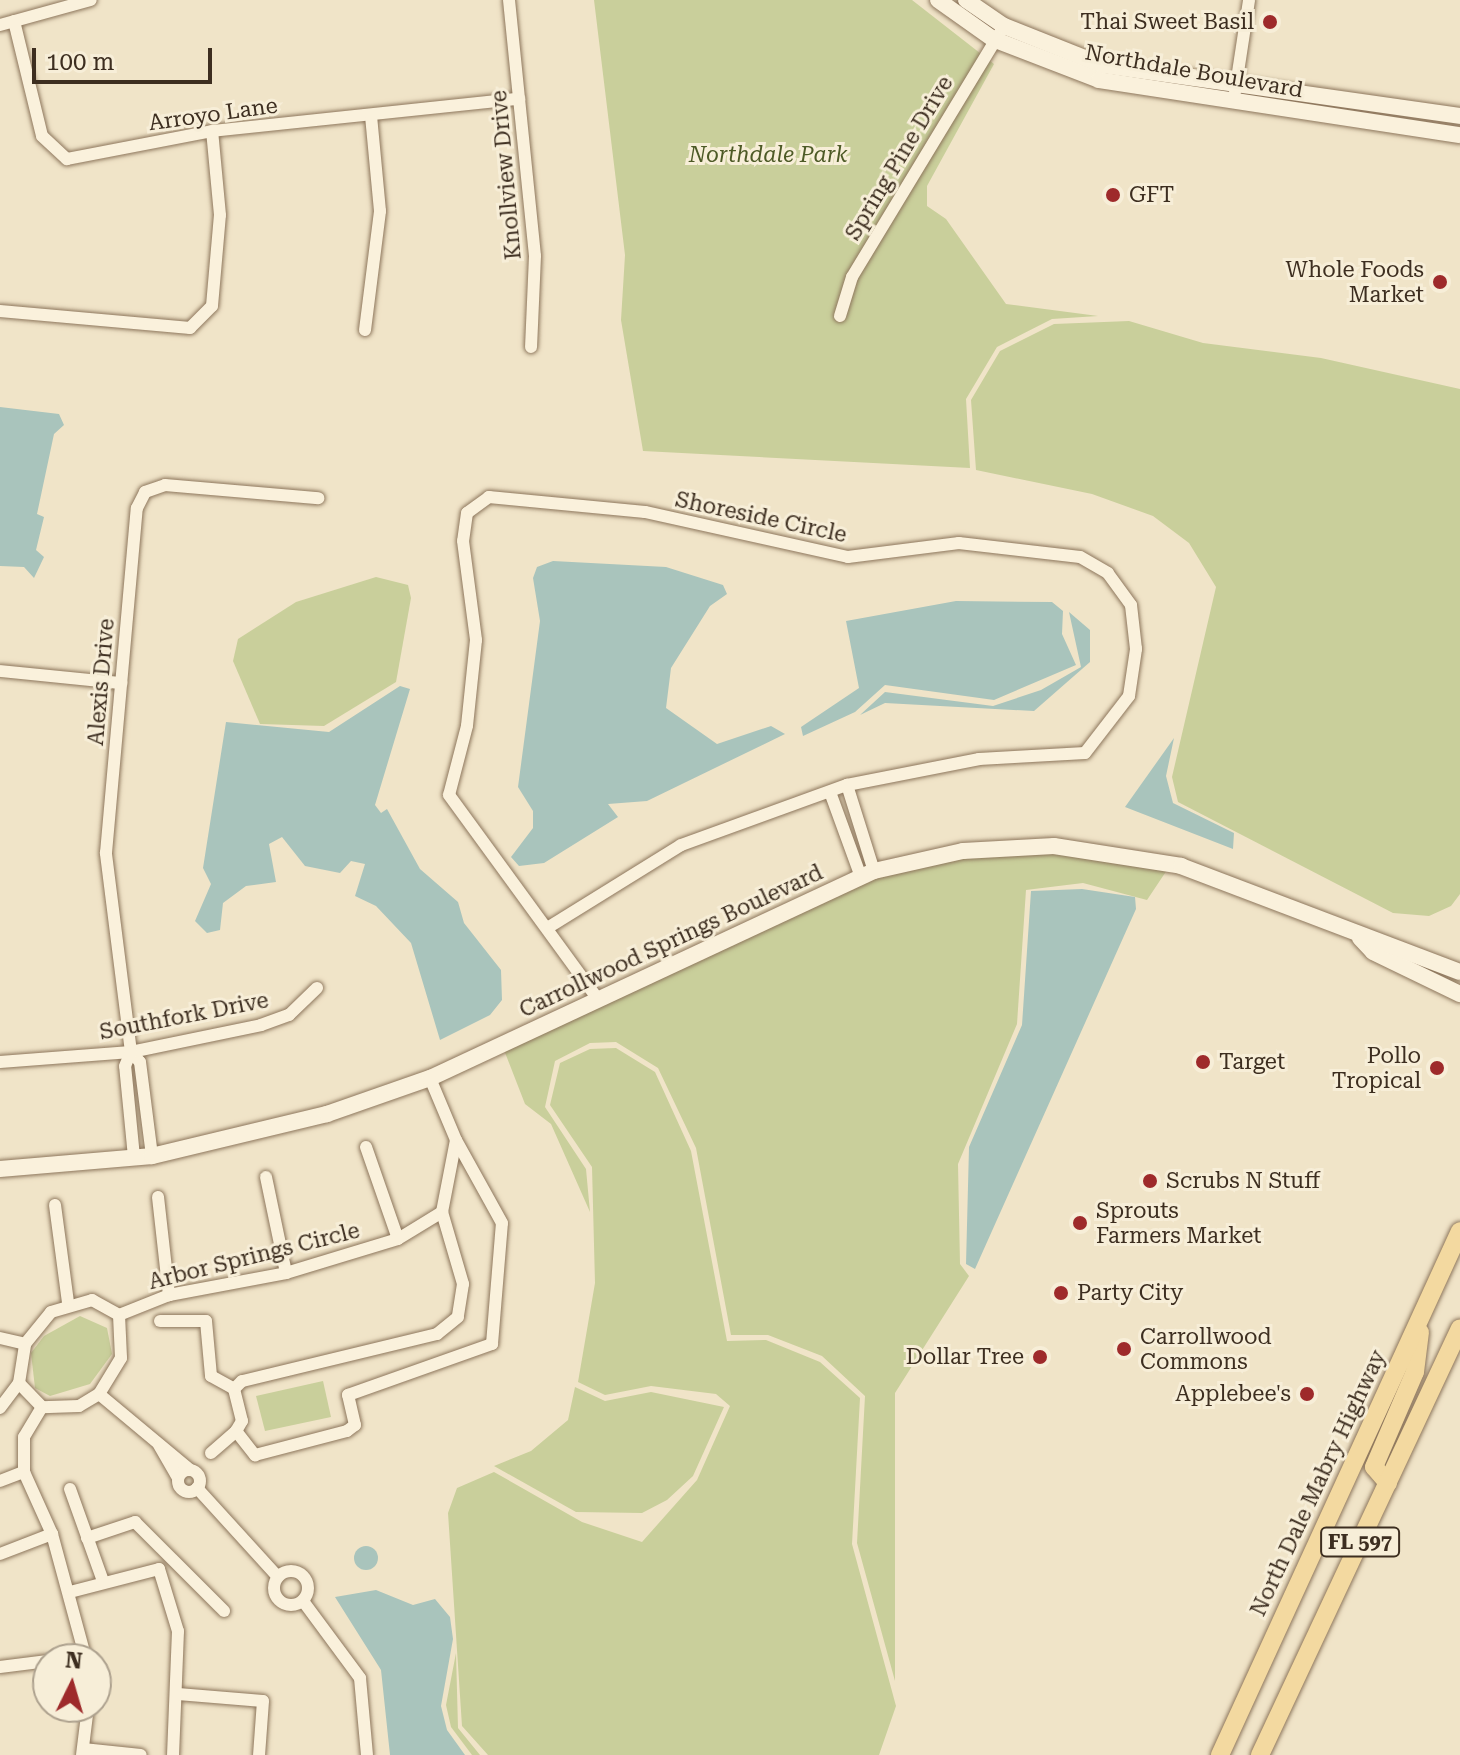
<!DOCTYPE html>
<style>
body{margin:0}
#map{position:relative;width:1460px;height:1755px;overflow:hidden;background:#f0e4c8;font-family:"Roboto Serif",serif}
div>[style]{position:absolute}
[style*='--x']{left:calc(var(--x)*1px);top:calc(var(--y)*1px);width:calc(var(--w)*1px);rotate:calc(var(--a)*1deg)}
.green>*{inset:0;background:#c9cf9b}
.water>*{inset:0;background:#a9c4bc}
.round{border-radius:50%}
.roads{filter:drop-shadow(0 0 2px #8d765c) drop-shadow(0 0 2px #8d765c)}
.street>*{height:12px;margin:-6px;padding:0 6px;transform-origin:6px;border-radius:6px;background:#faf1dc}
.street>.ring{margin:-6px;padding:0;box-sizing:content-box;background:none;border:12px solid #faf1dc;border-radius:50%}
.secondary>*{height:16px;margin:-8px;padding:0 8px;transform-origin:8px;border-radius:8px;background:#faf1dc}
.primary>*{height:18px;margin:-9px;padding:0 9px;transform-origin:9px;border-radius:9px;background:#f3d9a0}
.dots>*{width:22px;height:22px;translate:-50% -50%;box-sizing:border-box;border:4px solid #f7eed8;border-radius:50%}
span{translate:-50% -50%;white-space:nowrap;text-align:center;line-height:1.15;-webkit-text-stroke:6px #f7eed8;paint-order:stroke}
.shield-label span{padding:2px 6px;background:#f7eed8;border:2px solid;border-radius:6px;-webkit-text-stroke-width:0}
.shield-label{font-size:20px;color:#3d2e20;font-weight:700}
.poi-label{font-size:22px;color:#3d2e20}
.right{translate:-100% -50%;text-align:right}
.left{translate:0 -50%;text-align:left}
.street-label{font-size:22px;color:#3d2e20}
.park-label{font-size:22px;color:#4d5a26;font-style:italic}
.north{position:absolute;left:32px;top:1643px;width:80px;height:80px;box-sizing:border-box;background:#f7eed8;border:2px solid #ada18e;border-radius:50%;rotate:5deg;font-size:22px;font-weight:700;line-height:32px;text-align:center;color:#3d2e20}
.north::after{content:'';display:block;margin:auto;width:28px;height:36px;background:#9e2a2b;clip-path:polygon(50% 0,100% 100%,50% 72%,0 100%)}
.scale{position:absolute;left:32px;top:48px;width:180px;height:36px;box-sizing:border-box;border:4px solid #3d2e20;border-top:0;padding-left:10px;font-size:24px;line-height:28px;white-space:nowrap;color:#3d2e20;-webkit-text-stroke:6px #f7eed8;paint-order:stroke}
</style>
<div id="map">
<div class="green">
<div style="clip-path:polygon(594px 0,912px 0,994px 64px,927px 186px,927px 206px,946px 219px,1006px 304px,1098px 316px,1052px 319px,997px 347px,966px 399px,970px 468px,643px 451px,621px 320px,625px 255px)"></div>
<div style="clip-path:polygon(1129px 321px,1203px 343px,1321px 358px,1460px 389px,1460px 894px,1451px 906px,1429px 916px,1393px 913px,1178px 802px,1172px 777px,1216px 587px,1189px 543px,1153px 516px,1092px 494px,976px 470px,971px 400px,1000px 351px,1054px 324px)"></div>
<div style="clip-path:polygon(376px 577px,408px 585px,411px 598px,396px 682px,324px 726px,260px 724px,233px 661px,238px 639px,296px 602px)"></div>
<div style="clip-path:polygon(1053px 853px,1167px 870px,1147px 900px,1083px 883px,1026px 890px,1017px 1024px,958px 1164px,960px 1264px,969px 1276px,895px 1393px,895px 1681px,857px 1543px,865px 1396px,822px 1356px,768px 1335px,731px 1335px,696px 1148px,658px 1068px,616px 1042px,590px 1043px,555px 1061px,545px 1107px,586px 1169px,590px 1212px,551px 1124px,525px 1104px,504px 1050px,876px 878px,963px 858px)"></div>
<div style="clip-path:polygon(616px 1048px,655px 1072px,691px 1151px,727px 1341px,766px 1340px,820px 1362px,860px 1398px,852px 1544px,896px 1706px,879px 1755px,488px 1755px,462px 1726px,448px 1513px,457px 1488px,494px 1472px,582px 1522px,642px 1542px,697px 1480px,730px 1406px,716px 1394px,651px 1386px,605px 1395px,578px 1382px,595px 1283px,592px 1167px,550px 1105px,560px 1063px,590px 1049px)"></div>
<div style="clip-path:polygon(80px 1316px,107px 1328px,112px 1354px,90px 1384px,50px 1396px,35px 1388px,31px 1353px,44px 1336px)"></div>
<div style="clip-path:polygon(323px 1381px,331px 1417px,265px 1431px,256px 1396px)"></div>
<div style="clip-path:polygon(575px 1387px,605px 1401px,651px 1392px,724px 1407px,693px 1476px,667px 1500px,642px 1513px,576px 1512px,494px 1466px,531px 1451px,568px 1420px)"></div>
<div style="clip-path:polygon(456px 1653px,458px 1728px,480px 1755px,472px 1755px,451px 1727px,446px 1705px)"></div>
</div>
<div class="water">
<div style="clip-path:polygon(0 407px,59px 414px,64px 425px,54px 434px,37px 514px,44px 517px,36px 550px,44px 557px,34px 578px,24px 567px,0 566px)"></div>
<div style="clip-path:polygon(553px 561px,666px 567px,723px 585px,727px 594px,710px 606px,671px 668px,666px 708px,717px 744px,771px 726px,785px 734px,647px 801px,608px 804px,618px 817px,544px 863px,519px 866px,511px 857px,533px 828px,533px 811px,518px 787px,540px 621px,533px 578px,537px 567px)"></div>
<div style="clip-path:polygon(956px 601px,1052px 602px,1063px 611px,1062px 634px,1076px 665px,994px 700px,885px 685px,855px 712px,803px 736px,801px 727px,859px 688px,846px 621px)"></div>
<div style="clip-path:polygon(1069px 612px,1090px 630px,1090px 662px,1034px 711px,885px 703px,860px 715px,885px 692px,993px 706px,1041px 690px,1081px 667px)"></div>
<div style="clip-path:polygon(400px 686px,410px 689px,375px 805px,381px 813px,387px 809px,420px 869px,458px 902px,464px 923px,501px 970px,502px 1000px,490px 1015px,440px 1040px,411px 943px,376px 906px,355px 896px,365px 864px,351px 861px,340px 873px,305px 866px,282px 837px,269px 844px,276px 882px,246px 886px,223px 903px,220px 930px,207px 933px,195px 921px,211px 884px,203px 868px,226px 722px,329px 732px)"></div>
<div style="clip-path:polygon(1174px 738px,1166px 776px,1173px 803px,1234px 833px,1233px 849px,1125px 807px)"></div>
<div style="clip-path:polygon(1082px 889px,1135px 897px,1136px 909px,975px 1269px,966px 1264px,969px 1147px,1022px 1025px,1031px 891px)"></div>
<div class="round" style="left:354px;top:1546px;width:24px;height:24px"></div>
<div style="clip-path:polygon(376px 1590px,413px 1605px,435px 1599px,450px 1617px,453px 1639px,441px 1706px,447px 1730px,465px 1755px,390px 1755px,381px 1670px,335px 1597px)"></div>
</div>
<div class="roads">
<div class="street">
<div style="--x:509;--y:0;--w:257;--a:84.2"></div>
<div style="--x:535;--y:256;--w:91;--a:92.5"></div>
<div style="--x:14;--y:21;--w:118;--a:76.3"></div>
<div style="--x:42;--y:136;--w:34;--a:43"></div>
<div style="--x:67;--y:159;--w:148;--a:-10.9"></div>
<div style="--x:212;--y:131;--w:309;--a:-6"></div>
<div style="--x:0;--y:25;--w:94;--a:-15.4"></div>
<div style="--x:1235;--y:92;--w:93;--a:-81.3"></div>
<div style="--x:0;--y:311;--w:191;--a:5.1"></div>
<div style="--x:190;--y:328;--w:31;--a:-45"></div>
<div style="--x:212;--y:306;--w:91;--a:-85"></div>
<div style="--x:220;--y:215;--w:84;--a:-95.4"></div>
<div style="--x:840;--y:316;--w:41;--a:-72.9"></div>
<div style="--x:852;--y:277;--w:293;--a:-58.8"></div>
<div style="--x:365;--y:330;--w:120;--a:-82.8"></div>
<div style="--x:380;--y:211;--w:96;--a:-95.4"></div>
<div style="--x:0;--y:671;--w:122;--a:5.7"></div>
<div style="--x:847;--y:785;--w:90;--a:72.6"></div>
<div style="--x:830;--y:792;--w:90;--a:70"></div>
<div style="--x:549;--y:927;--w:155;--a:-31.8"></div>
<div style="--x:681;--y:845;--w:177;--a:-19.9"></div>
<div style="--x:847;--y:785;--w:135;--a:-11.1"></div>
<div style="--x:979;--y:759;--w:106;--a:-3.2"></div>
<div style="--x:1085;--y:753;--w:72;--a:-52.3"></div>
<div style="--x:1129;--y:696;--w:48;--a:-81.5"></div>
<div style="--x:1136;--y:649;--w:44;--a:-96.5"></div>
<div style="--x:1131;--y:605;--w:39;--a:-126"></div>
<div style="--x:1108;--y:573;--w:32;--a:-150"></div>
<div style="--x:1080;--y:557;--w:122;--a:-173.4"></div>
<div style="--x:959;--y:543;--w:112;--a:172.8"></div>
<div style="--x:848;--y:557;--w:208;--a:-167.5"></div>
<div style="--x:645;--y:512;--w:157;--a:-174.5"></div>
<div style="--x:489;--y:497;--w:27;--a:144"></div>
<div style="--x:467;--y:513;--w:28;--a:98"></div>
<div style="--x:463;--y:541;--w:100;--a:82.5"></div>
<div style="--x:476;--y:640;--w:86;--a:96"></div>
<div style="--x:467;--y:726;--w:71;--a:104.6"></div>
<div style="--x:449;--y:795;--w:251;--a:53.9"></div>
<div style="--x:131;--y:1052;--w:13;--a:48"></div>
<div style="--x:140;--y:1062;--w:95;--a:82.7"></div>
<div style="--x:0;--y:1062;--w:131;--a:-4.4"></div>
<div style="--x:131;--y:1052;--w:133;--a:-11.7"></div>
<div style="--x:261;--y:1025;--w:30;--a:-20"></div>
<div style="--x:289;--y:1015;--w:39;--a:-44"></div>
<div style="--x:366;--y:1147;--w:97;--a:70.8"></div>
<div style="--x:134;--y:1157;--w:91;--a:-95.6"></div>
<div style="--x:125;--y:1066;--w:15;--a:-67"></div>
<div style="--x:131;--y:1052;--w:201;--a:-97.2"></div>
<div style="--x:106;--y:853;--w:346;--a:-84.9"></div>
<div style="--x:137;--y:508;--w:18;--a:-63"></div>
<div style="--x:145;--y:492;--w:21;--a:-19"></div>
<div style="--x:165;--y:485;--w:154;--a:4.9"></div>
<div style="--x:266;--y:1177;--w:98;--a:78.2"></div>
<div style="--x:158;--y:1197;--w:99;--a:83.6"></div>
<div style="--x:55;--y:1205;--w:99;--a:82.4"></div>
<div style="--x:442;--y:1212;--w:75;--a:73.7"></div>
<div style="--x:463;--y:1284;--w:33;--a:99"></div>
<div style="--x:458;--y:1317;--w:27;--a:141"></div>
<div style="--x:437;--y:1334;--w:201;--a:166.4"></div>
<div style="--x:242;--y:1381;--w:11;--a:135"></div>
<div style="--x:234;--y:1389;--w:33;--a:76"></div>
<div style="--x:242;--y:1421;--w:12;--a:121"></div>
<div style="--x:236;--y:1431;--w:31;--a:52"></div>
<div style="--x:255;--y:1455;--w:95;--a:-14.6"></div>
<div style="--x:347;--y:1431;--w:10;--a:-37"></div>
<div style="--x:355;--y:1425;--w:31;--a:-103"></div>
<div style="--x:348;--y:1395;--w:153;--a:-19.5"></div>
<div style="--x:492;--y:1344;--w:121;--a:-85.3"></div>
<div style="--x:502;--y:1223;--w:95;--a:-119"></div>
<div style="--x:92;--y:1300;--w:31;--a:29"></div>
<div style="--x:119;--y:1315;--w:43;--a:87.3"></div>
<div style="--x:121;--y:1358;--w:42;--a:121.4"></div>
<div style="--x:99;--y:1394;--w:23;--a:149"></div>
<div style="--x:79;--y:1406;--w:37;--a:178"></div>
<div style="--x:42;--y:1407;--w:33;--a:-134"></div>
<div style="--x:19;--y:1383;--w:39;--a:-81"></div>
<div style="--x:25;--y:1344;--w:41;--a:-50.9"></div>
<div style="--x:51;--y:1312;--w:43;--a:-16.3"></div>
<div style="--x:119;--y:1315;--w:54;--a:-21.8"></div>
<div style="--x:169;--y:1295;--w:119;--a:-10.6"></div>
<div style="--x:286;--y:1273;--w:117;--a:-16.9"></div>
<div style="--x:398;--y:1239;--w:52;--a:-31.5"></div>
<div style="--x:442;--y:1212;--w:73;--a:-79"></div>
<div style="--x:456;--y:1140;--w:67;--a:-112.8"></div>
<div style="--x:160;--y:1321;--w:46;--a:0"></div>
<div style="--x:206;--y:1321;--w:55;--a:84.8"></div>
<div style="--x:211;--y:1376;--w:26;--a:29"></div>
<div style="--x:0;--y:1338;--w:26;--a:13"></div>
<div style="--x:99;--y:1394;--w:117;--a:39.8"></div>
<div style="--x:42;--y:1407;--w:35;--a:121"></div>
<div style="--x:24;--y:1437;--w:35;--a:90"></div>
<div style="--x:24;--y:1472;--w:68;--a:65.7"></div>
<div style="--x:52;--y:1534;--w:130;--a:74.8"></div>
<div style="--x:0;--y:1408;--w:31;--a:-53"></div>
<div style="--x:159;--y:1445;--w:38;--a:60"></div>
<div style="--x:211;--y:1453;--w:33;--a:-41"></div>
<div class="ring" style="left:178px;top:1470px;width:10px;height:10px"></div>
<div style="--x:0;--y:1481;--w:26;--a:-21"></div>
<div style="--x:197;--y:1488;--w:120;--a:47.7"></div>
<div style="--x:70;--y:1489;--w:98;--a:70.3"></div>
<div style="--x:87;--y:1538;--w:51;--a:-18.4"></div>
<div style="--x:135;--y:1522;--w:126;--a:45"></div>
<div style="--x:0;--y:1554;--w:56;--a:-21"></div>
<div class="ring" style="left:274px;top:1571px;width:22px;height:22px"></div>
<div style="--x:70;--y:1592;--w:92;--a:-14.5"></div>
<div style="--x:159;--y:1569;--w:65;--a:73"></div>
<div style="--x:178;--y:1631;--w:124;--a:92.3"></div>
<div style="--x:303;--y:1601;--w:96;--a:53.5"></div>
<div style="--x:360;--y:1678;--w:77;--a:84.8"></div>
<div style="--x:62;--y:1659;--w:24;--a:-7"></div>
<div style="--x:0;--y:1667;--w:48;--a:-7.1"></div>
<div style="--x:178;--y:1694;--w:85;--a:4.7"></div>
<div style="--x:263;--y:1701;--w:54;--a:94.2"></div>
<div style="--x:83;--y:1749;--w:58;--a:5.9"></div>
<div style="--x:82;--y:1755;--w:48;--a:-82.9"></div>
</div>
<div class="secondary">
<div style="--x:938;--y:0;--w:67;--a:35.3"></div>
<div style="--x:993;--y:39;--w:114;--a:21.1"></div>
<div style="--x:1099;--y:80;--w:365;--a:8.7"></div>
<div style="--x:966;--y:0;--w:46;--a:34.4"></div>
<div style="--x:1004;--y:26;--w:105;--a:21.7"></div>
<div style="--x:1102;--y:65;--w:362;--a:8.1"></div>
<div style="--x:1360;--y:938;--w:19;--a:47"></div>
<div style="--x:1373;--y:952;--w:97;--a:25.8"></div>
<div style="--x:0;--y:1169;--w:153;--a:-4.9"></div>
<div style="--x:152;--y:1156;--w:180;--a:-13.5"></div>
<div style="--x:327;--y:1114;--w:109;--a:-19.3"></div>
<div style="--x:430;--y:1078;--w:490;--a:-25"></div>
<div style="--x:874;--y:871;--w:91;--a:-12.7"></div>
<div style="--x:963;--y:851;--w:91;--a:-3.1"></div>
<div style="--x:1054;--y:846;--w:129;--a:8.9"></div>
<div style="--x:1181;--y:866;--w:298;--a:20.8"></div>
</div>
<div class="primary">
<div style="--x:1388;--y:1483;--w:21;--a:-131"></div>
<div style="--x:1374;--y:1467;--w:103;--a:-66.7"></div>
<div style="--x:1415;--y:1372;--w:40;--a:-82.9"></div>
<div style="--x:1220;--y:1755;--w:576;--a:-65.39"></div>
<div style="--x:1260;--y:1755;--w:471;--a:-64.9"></div>
</div>
</div>
<div class="dots">
<div style="left:1270px;top:22px;background:#9e2a2b"></div>
<div style="left:1113px;top:195px;background:#9e2a2b"></div>
<div style="left:1440px;top:282px;background:#9e2a2b"></div>
<div style="left:1203px;top:1062px;background:#9e2a2b"></div>
<div style="left:1437px;top:1068px;background:#9e2a2b"></div>
<div style="left:1150px;top:1181px;background:#9e2a2b"></div>
<div style="left:1080px;top:1223px;background:#9e2a2b"></div>
<div style="left:1061px;top:1293px;background:#9e2a2b"></div>
<div style="left:1124px;top:1349px;background:#9e2a2b"></div>
<div style="left:1040px;top:1357px;background:#9e2a2b"></div>
<div style="left:1307px;top:1394px;background:#9e2a2b"></div>
</div>
<div class="shield-label">
<span style="left:1360px;top:1542px">FL 597</span>
</div>
<div class="poi-label">
<span class="right" style="left:1254px;top:22px">Thai Sweet Basil</span>
<span class="left" style="left:1129px;top:195px">GFT</span>
<span class="right" style="left:1424px;top:282px">Whole Foods<br>Market</span>
<span class="right" style="left:1421px;top:1068px">Pollo<br>Tropical</span>
<span class="left" style="left:1219px;top:1062px">Target</span>
<span class="left" style="left:1166px;top:1181px">Scrubs N Stuff</span>
<span class="left" style="left:1096px;top:1223px">Sprouts<br>Farmers Market</span>
<span class="left" style="left:1077px;top:1293px">Party City</span>
<span class="left" style="left:1140px;top:1349px">Carrollwood<br>Commons</span>
<span class="right" style="left:1024px;top:1357px">Dollar Tree</span>
<span class="right" style="left:1291px;top:1394px">Applebee's</span>
</div>
<div class="street-label">
<span style="left:1194px;top:71px;rotate:10deg">Northdale Boulevard</span>
<span style="left:213px;top:114px;rotate:-8deg">Arroyo Lane</span>
<span style="left:899px;top:158px;rotate:-59deg">Spring Pine Drive</span>
<span style="left:506px;top:175px;rotate:-95deg">Knollview Drive</span>
<span style="left:761px;top:517px;rotate:12deg">Shoreside Circle</span>
<span style="left:101px;top:682px;rotate:-85deg">Alexis Drive</span>
<span style="left:671px;top:941px;rotate:-25deg">Carrollwood Springs Boulevard</span>
<span style="left:184px;top:1016px;rotate:-11deg">Southfork Drive</span>
<span style="left:254px;top:1256px;rotate:-14deg">Arbor Springs Circle</span>
<span style="left:1318px;top:1483px;rotate:-65deg">North Dale Mabry Highway</span>
</div>
<div class="park-label">
<span style="left:768px;top:155px">Northdale Park</span>
</div>
<div class="north">N</div>
<div class="scale">100 m</div>
</div>
